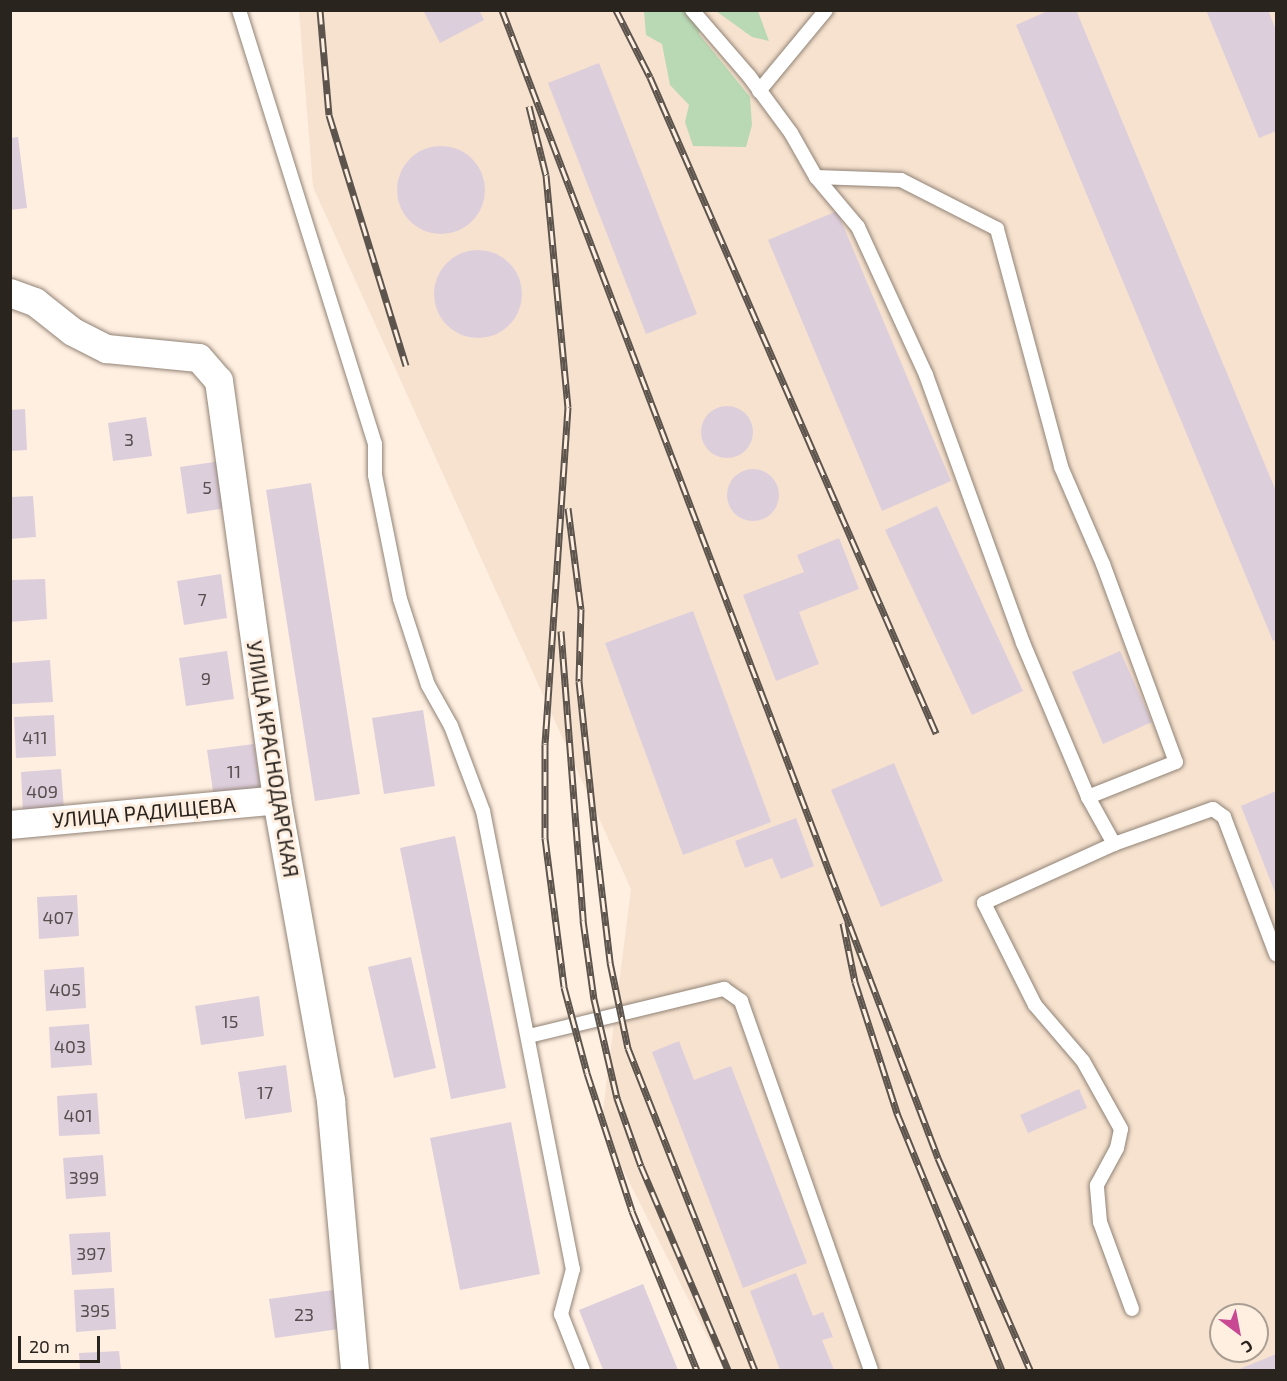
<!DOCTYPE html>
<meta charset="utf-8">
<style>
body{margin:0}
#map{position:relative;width:1287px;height:1381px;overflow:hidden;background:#ffefe1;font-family:"Exo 2",sans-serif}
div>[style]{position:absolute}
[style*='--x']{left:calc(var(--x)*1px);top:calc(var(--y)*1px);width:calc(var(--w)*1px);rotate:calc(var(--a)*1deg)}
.built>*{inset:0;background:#f7e2cf}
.green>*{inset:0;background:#b9d9b5}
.building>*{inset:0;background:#ddcedc}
.round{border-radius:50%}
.roads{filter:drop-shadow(0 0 2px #918376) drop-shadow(0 0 2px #918376)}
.lane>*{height:14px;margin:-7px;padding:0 7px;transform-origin:7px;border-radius:7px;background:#fff}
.street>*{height:28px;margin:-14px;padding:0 14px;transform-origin:14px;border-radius:14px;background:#fff}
.rail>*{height:7px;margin-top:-3.5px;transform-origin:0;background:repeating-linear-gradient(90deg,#ffefe1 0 14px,#5d554d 0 28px);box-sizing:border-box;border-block:2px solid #5d554d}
span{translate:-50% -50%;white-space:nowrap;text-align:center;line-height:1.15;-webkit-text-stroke:6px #ffefe1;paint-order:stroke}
.number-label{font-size:18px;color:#574e4e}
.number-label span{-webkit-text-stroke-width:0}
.street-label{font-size:21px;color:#2a241f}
.frame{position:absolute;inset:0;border:12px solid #2a241f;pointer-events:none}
.north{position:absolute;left:1209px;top:1303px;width:60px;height:60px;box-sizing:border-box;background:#ffefe1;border:2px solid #aa9e93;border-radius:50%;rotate:148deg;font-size:16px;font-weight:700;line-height:24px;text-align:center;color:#2a241f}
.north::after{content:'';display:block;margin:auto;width:21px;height:27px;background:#c84893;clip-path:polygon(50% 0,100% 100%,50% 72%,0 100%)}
.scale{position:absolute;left:18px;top:1336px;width:82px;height:27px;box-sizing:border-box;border:3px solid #2a241f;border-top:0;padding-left:8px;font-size:18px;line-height:21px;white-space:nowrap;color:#2a241f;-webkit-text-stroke:4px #ffefe1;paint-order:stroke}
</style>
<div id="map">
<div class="built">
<div style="clip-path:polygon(evenodd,299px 11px,1276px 11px,1276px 1370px,724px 1370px,601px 1126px,631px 889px,313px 187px,299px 11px,1221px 1315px,1257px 1315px,1257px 1351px,1221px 1351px,1221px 1315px)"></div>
</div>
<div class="green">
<div style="clip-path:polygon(644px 11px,704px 11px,699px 34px,750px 97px,752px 125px,746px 147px,693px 146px,685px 122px,689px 105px,670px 85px,662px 44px,646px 35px)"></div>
<div style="clip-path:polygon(716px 11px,758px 11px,769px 41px,752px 37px)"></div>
</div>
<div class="building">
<div style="clip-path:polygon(423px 10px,479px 10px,484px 20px,440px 43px)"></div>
<div style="clip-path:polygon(1050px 10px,1076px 10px,1276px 491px,1276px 639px,1273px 641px,1016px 25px)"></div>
<div style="clip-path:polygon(1206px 10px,1268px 10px,1276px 30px,1276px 131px,1259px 138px)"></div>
<div style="clip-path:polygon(599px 63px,697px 314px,646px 334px,548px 83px)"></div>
<div style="clip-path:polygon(18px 137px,27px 208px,10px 210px,10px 138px)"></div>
<div class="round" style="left:397px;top:146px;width:88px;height:88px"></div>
<div style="clip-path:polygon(837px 211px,951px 481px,882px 511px,768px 240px)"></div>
<div class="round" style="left:434px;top:250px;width:88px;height:88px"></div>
<div class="round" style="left:701px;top:406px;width:52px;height:52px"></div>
<div style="clip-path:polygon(25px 409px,27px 450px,10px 451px,10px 410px)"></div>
<div style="clip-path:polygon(146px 417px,152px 456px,113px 461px,108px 423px)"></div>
<div style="clip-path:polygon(228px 460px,234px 507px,187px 514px,180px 467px)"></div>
<div class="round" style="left:727px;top:469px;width:52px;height:52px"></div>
<div style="clip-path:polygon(311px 483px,360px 794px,315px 801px,266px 490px)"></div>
<div style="clip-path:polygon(33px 496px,36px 537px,10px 539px,10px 497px)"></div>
<div style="clip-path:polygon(937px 506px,1023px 691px,972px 715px,885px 530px)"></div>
<div style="clip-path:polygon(839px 538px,859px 589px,799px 612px,819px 664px,776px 681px,743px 595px,804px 572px,797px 555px)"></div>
<div style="clip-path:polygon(221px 574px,227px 618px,184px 625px,177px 581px)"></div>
<div style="clip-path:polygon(45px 579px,47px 619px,10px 622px,10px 580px)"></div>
<div style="clip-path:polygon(693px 611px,771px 822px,683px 855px,605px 643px)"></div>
<div style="clip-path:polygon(227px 651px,234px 699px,186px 706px,179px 658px)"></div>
<div style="clip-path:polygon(1120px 651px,1152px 722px,1103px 744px,1072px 672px)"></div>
<div style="clip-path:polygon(50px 660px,53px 702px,12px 704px,10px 663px)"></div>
<div style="clip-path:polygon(423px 710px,435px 786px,384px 794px,372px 718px)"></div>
<div style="clip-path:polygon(54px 715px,56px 756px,16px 758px,14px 717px)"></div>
<div style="clip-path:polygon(254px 744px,261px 791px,214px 798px,207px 750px)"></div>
<div style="clip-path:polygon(894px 763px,943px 881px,881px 907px,831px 790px)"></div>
<div style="clip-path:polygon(61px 769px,64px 810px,23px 813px,21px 772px)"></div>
<div style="clip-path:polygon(1276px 791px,1276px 895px,1241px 806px)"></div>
<div style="clip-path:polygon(796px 818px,814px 866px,781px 879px,772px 858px,745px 868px,735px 841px)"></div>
<div style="clip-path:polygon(455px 836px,506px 1088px,451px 1099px,400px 848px)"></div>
<div style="clip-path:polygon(77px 895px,79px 936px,39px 939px,37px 897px)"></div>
<div style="clip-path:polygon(411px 957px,436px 1068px,394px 1078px,368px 967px)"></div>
<div style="clip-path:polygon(84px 967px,86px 1008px,46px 1011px,44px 970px)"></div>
<div style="clip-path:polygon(259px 996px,264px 1036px,201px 1045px,195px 1006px)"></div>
<div style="clip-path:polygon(89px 1024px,92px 1065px,51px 1068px,49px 1027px)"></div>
<div style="clip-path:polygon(679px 1041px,694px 1080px,731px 1066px,807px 1263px,743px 1288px,652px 1052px)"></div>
<div style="clip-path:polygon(286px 1065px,292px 1112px,245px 1119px,238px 1072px)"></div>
<div style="clip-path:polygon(1079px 1089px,1087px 1108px,1028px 1133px,1020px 1115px)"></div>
<div style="clip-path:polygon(97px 1093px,100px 1134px,59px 1136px,57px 1096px)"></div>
<div style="clip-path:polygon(511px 1122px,540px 1274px,460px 1290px,430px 1138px)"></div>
<div style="clip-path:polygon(103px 1155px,106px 1196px,66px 1199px,63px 1158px)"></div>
<div style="clip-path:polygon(110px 1232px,112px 1272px,72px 1275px,69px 1234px)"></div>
<div style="clip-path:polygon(796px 1273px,813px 1316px,823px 1312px,833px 1337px,822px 1340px,834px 1370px,780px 1370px,750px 1291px)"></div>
<div style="clip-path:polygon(643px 1284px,678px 1370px,603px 1370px,579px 1310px)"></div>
<div style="clip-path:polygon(114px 1288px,116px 1329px,76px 1332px,74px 1290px)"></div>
<div style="clip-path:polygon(333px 1290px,339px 1329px,275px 1338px,269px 1299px)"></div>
<div style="clip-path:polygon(119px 1351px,121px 1370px,80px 1370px,79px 1353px)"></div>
<div style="clip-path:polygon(1276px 1354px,1276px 1370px,1237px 1370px)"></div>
</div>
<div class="roads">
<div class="lane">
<div style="--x:239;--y:10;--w:455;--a:72.6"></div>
<div style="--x:375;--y:444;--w:31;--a:90"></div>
<div style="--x:375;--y:475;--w:126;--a:78.6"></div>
<div style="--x:400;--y:599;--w:90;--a:72"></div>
<div style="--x:428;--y:685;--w:47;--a:60.7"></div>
<div style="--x:451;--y:726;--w:91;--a:69.4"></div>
<div style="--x:483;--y:811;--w:467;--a:78.9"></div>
<div style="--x:573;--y:1269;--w:47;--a:104.9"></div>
<div style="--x:561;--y:1314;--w:60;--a:68.6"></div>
<div style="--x:692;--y:10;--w:87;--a:49.2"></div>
<div style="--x:749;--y:76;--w:71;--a:53.6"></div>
<div style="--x:791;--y:133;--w:51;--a:60.4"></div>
<div style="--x:816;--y:177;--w:85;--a:2"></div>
<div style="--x:901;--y:180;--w:108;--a:27"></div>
<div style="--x:997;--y:229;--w:246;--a:74.9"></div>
<div style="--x:1061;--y:467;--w:106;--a:66.6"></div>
<div style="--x:1103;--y:564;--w:211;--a:69.8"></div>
<div style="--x:1176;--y:762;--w:95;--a:158.3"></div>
<div style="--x:1088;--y:797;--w:54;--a:61"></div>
<div style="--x:759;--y:91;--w:105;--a:-50.4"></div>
<div style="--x:816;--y:177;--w:65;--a:50"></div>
<div style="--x:858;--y:227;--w:163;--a:65.3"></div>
<div style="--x:926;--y:375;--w:285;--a:70.1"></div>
<div style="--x:1023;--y:643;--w:167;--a:67.1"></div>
<div style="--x:529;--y:1036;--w:201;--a:-13.6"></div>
<div style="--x:724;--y:989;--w:21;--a:35"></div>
<div style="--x:741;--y:1001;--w:391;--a:70.6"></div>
<div style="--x:1132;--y:1309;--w:93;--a:-110.2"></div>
<div style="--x:1100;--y:1222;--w:37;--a:-95"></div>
<div style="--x:1097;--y:1185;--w:42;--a:-61.6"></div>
<div style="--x:1117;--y:1148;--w:19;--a:-78"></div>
<div style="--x:1121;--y:1129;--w:78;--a:-119.2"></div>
<div style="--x:1083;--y:1061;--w:74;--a:-130.6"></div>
<div style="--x:1035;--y:1005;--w:114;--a:-116.6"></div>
<div style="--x:984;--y:903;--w:143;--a:-24.4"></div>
<div style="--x:1114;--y:844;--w:105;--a:-19.5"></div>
<div style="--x:1213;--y:809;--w:14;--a:36"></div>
<div style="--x:1224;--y:817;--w:147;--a:69.2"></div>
</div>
<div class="street">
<div style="--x:10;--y:293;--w:27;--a:20"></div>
<div style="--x:35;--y:302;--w:48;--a:38.3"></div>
<div style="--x:73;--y:332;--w:38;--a:27"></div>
<div style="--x:107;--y:349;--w:92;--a:5.6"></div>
<div style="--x:199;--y:358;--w:30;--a:49"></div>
<div style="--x:219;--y:381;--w:423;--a:82.1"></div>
<div style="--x:277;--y:800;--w:306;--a:79.8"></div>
<div style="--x:331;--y:1101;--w:270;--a:84.9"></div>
<div style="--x:10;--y:825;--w:268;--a:-5.3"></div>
</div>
</div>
<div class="rail">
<div style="--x:320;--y:10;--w:105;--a:85.1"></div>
<div style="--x:329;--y:115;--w:262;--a:72.9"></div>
<div style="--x:502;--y:10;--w:1228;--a:69.2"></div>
<div style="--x:938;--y:1158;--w:231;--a:66.5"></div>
<div style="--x:616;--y:10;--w:75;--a:63.1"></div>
<div style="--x:650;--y:77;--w:716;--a:66.44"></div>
<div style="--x:529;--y:106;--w:71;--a:76.2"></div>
<div style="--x:546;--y:175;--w:233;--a:84.6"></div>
<div style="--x:568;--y:407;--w:338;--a:93.9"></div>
<div style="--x:545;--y:744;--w:94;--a:90"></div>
<div style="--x:545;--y:838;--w:150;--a:82.7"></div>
<div style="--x:564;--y:987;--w:89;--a:75"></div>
<div style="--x:587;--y:1073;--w:145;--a:71.9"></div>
<div style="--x:632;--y:1211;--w:172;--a:67.8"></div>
<div style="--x:568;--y:508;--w:102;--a:82.7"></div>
<div style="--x:581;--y:609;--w:72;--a:91.6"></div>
<div style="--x:579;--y:681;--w:162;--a:84"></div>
<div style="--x:596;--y:842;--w:121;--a:83.3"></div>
<div style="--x:610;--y:962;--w:88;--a:78.2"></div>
<div style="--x:628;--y:1048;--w:346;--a:68.5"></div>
<div style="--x:561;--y:631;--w:290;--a:85.6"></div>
<div style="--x:583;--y:920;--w:80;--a:82.1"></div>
<div style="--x:594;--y:999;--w:102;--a:76.9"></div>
<div style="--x:617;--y:1098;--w:72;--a:70.6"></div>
<div style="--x:641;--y:1166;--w:222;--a:66.9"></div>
<div style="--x:843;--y:923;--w:60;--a:78.5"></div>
<div style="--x:855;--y:982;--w:138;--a:72.2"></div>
<div style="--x:897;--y:1113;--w:278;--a:67.8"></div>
</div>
<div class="number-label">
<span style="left:129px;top:439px">3</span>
<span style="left:207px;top:487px">5</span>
<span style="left:202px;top:599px">7</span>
<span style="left:206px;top:678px">9</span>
<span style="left:35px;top:737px">411</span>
<span style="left:234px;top:771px">11</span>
<span style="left:42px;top:791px">409</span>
<span style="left:58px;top:917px">407</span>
<span style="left:65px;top:989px">405</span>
<span style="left:230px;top:1021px">15</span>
<span style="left:70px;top:1046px">403</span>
<span style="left:265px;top:1092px">17</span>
<span style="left:78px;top:1115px">401</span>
<span style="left:84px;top:1177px">399</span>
<span style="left:91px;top:1253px">397</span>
<span style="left:95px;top:1310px">395</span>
<span style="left:304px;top:1314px">23</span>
</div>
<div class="street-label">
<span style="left:273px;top:759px;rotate:81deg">УЛИЦА КРАСНОДАРСКАЯ</span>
<span style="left:144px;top:812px;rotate:-5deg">УЛИЦА РАДИЩЕВА</span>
</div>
<div class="frame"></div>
<div class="north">С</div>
<div class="scale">20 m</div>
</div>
